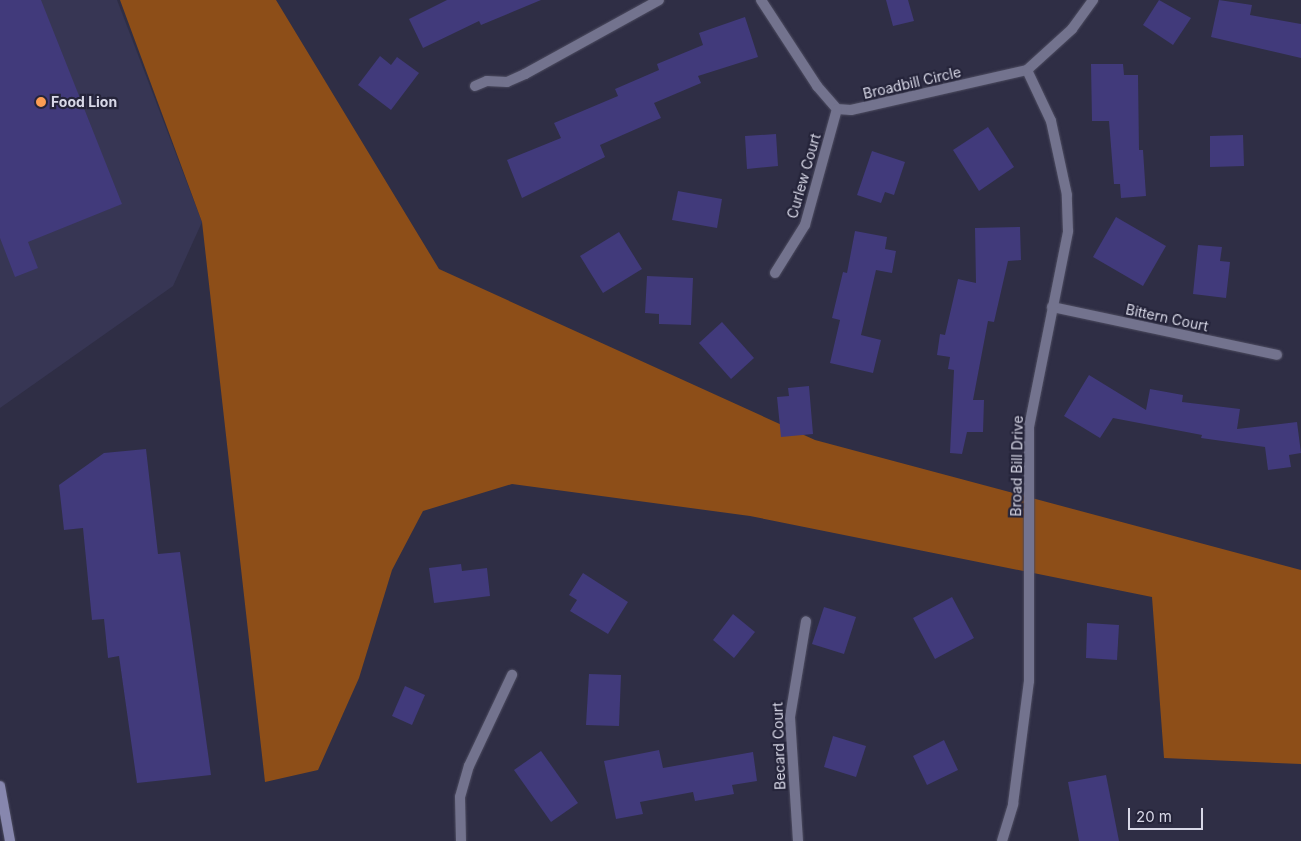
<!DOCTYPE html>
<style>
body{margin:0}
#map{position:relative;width:1301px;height:841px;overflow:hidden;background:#2f2e45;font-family:Inter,sans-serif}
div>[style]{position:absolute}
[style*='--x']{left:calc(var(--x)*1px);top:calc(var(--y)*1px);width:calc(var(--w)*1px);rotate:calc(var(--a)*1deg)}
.built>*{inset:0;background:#373654}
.forest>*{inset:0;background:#8d4e18}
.building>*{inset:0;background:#413a7b}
.roads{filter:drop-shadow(0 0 1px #4d4c60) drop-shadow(0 0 1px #4d4c60)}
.minor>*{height:10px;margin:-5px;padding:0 5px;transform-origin:5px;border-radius:5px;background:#73738e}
.secondary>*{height:10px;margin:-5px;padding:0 5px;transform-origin:5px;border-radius:5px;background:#8787ae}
.dots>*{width:14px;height:14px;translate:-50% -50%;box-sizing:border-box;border:2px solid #25243a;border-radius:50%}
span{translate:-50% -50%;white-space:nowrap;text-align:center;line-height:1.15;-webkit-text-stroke:4.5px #25243a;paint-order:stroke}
.street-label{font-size:14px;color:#d8d8e7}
.poi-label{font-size:14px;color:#d8d8e7;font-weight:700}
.left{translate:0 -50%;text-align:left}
.scale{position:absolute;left:1128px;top:808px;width:75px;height:22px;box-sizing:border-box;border:2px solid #d8d8e7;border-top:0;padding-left:6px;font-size:15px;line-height:18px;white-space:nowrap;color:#d8d8e7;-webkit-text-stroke:4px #25243a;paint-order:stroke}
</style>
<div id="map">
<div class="built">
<div style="clip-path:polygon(0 0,117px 0,202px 222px,173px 286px,0 408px)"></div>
</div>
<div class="forest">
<div style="clip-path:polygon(120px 0,276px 0,439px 269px,815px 440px,1301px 570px,1301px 764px,1164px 758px,1152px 597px,750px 516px,512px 484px,423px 511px,392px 570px,359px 678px,318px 770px,265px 782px,202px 222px)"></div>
</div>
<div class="building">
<div style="clip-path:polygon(0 0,41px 0,122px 204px,28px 242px,38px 268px,15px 277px,0 238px)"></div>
<div style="clip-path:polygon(447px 0,541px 0,481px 25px,479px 21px,423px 48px,409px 19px)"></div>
<div style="clip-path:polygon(886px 0,908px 0,914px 21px,893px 26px)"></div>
<div style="clip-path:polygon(1159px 0,1191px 18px,1173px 45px,1143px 25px)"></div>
<div style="clip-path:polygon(1219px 0,1252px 5px,1250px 15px,1301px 24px,1301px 58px,1211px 37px)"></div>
<div style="clip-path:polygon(745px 17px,758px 57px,698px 76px,701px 83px,654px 103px,661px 118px,600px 145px,605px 157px,522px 198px,507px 160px,561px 138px,554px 123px,618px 96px,615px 89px,659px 70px,657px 64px,703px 45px,699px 33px)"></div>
<div style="clip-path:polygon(380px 56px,391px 65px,397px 57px,419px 73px,391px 110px,358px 85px)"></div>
<div style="clip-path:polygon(1091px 64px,1123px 64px,1124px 75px,1138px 75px,1139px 150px,1143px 150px,1146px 196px,1121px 198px,1120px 184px,1114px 184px,1109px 121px,1092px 121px)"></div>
<div style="clip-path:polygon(988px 127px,1014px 167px,979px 191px,953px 150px)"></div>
<div style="clip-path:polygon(776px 134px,778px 166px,747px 169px,745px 136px)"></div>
<div style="clip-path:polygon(1243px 135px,1244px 166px,1210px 167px,1210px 136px)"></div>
<div style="clip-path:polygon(872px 151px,905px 162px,894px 195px,885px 192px,881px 203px,857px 195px)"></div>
<div style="clip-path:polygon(678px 191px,722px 199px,717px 228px,672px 220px)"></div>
<div style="clip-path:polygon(1116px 217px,1166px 246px,1143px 286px,1093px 257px)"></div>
<div style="clip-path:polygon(1020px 227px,1021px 260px,1008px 261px,994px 322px,988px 321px,973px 400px,984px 400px,983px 432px,967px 432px,962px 454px,950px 453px,954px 370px,948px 369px,950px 357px,937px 355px,940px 334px,945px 335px,958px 279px,976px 283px,975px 228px)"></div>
<div style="clip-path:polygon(855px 231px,887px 237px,885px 249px,896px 251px,892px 273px,876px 270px,861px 335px,881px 340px,873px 373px,830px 363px,840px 320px,832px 318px,843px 272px,847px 273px)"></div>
<div style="clip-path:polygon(619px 232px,642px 269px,603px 293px,580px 256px)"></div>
<div style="clip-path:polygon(1198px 245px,1222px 247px,1220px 261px,1230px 262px,1226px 298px,1193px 294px)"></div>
<div style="clip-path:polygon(647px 276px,693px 278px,691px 325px,659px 324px,659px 314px,645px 313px)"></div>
<div style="clip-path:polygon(722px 322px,754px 358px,731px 379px,699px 343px)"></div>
<div style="clip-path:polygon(1089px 375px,1146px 410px,1150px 389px,1183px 395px,1182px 402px,1240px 409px,1237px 429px,1297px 422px,1301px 453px,1289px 455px,1291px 467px,1268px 470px,1265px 447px,1201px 438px,1202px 435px,1113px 418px,1100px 438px,1064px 416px)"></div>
<div style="clip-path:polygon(809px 386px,813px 434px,781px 437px,777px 397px,789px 396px,788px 388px)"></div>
<div style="clip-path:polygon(146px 449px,158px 554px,180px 552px,211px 775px,137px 783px,119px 656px,108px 658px,104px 619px,92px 620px,83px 528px,64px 530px,59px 485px,104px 453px)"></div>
<div style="clip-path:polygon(461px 564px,462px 571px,487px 568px,490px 596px,434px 603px,429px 568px)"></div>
<div style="clip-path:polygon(583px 573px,628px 602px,608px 634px,570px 611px,577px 600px,569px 595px)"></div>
<div style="clip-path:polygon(952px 597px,974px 638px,935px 659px,913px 618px)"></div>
<div style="clip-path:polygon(824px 607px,856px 617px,844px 654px,812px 644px)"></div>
<div style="clip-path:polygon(733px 614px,755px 632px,734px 658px,713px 640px)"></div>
<div style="clip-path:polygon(1087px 623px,1119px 625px,1117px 660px,1086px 658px)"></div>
<div style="clip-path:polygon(589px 674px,621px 675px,619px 726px,586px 725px)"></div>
<div style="clip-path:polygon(405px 686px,425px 695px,412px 725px,392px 716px)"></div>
<div style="clip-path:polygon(833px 736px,866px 746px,856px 777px,824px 767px)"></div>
<div style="clip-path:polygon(944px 740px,958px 770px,927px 785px,913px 756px)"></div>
<div style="clip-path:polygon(659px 750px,663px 768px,753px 752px,757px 781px,732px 785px,734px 794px,695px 801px,693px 792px,640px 802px,643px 814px,616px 819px,604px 761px)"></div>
<div style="clip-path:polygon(541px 751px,578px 803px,551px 822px,514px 770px)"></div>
<div style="clip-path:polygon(1106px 775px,1119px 841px,1079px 841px,1068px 782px)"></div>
</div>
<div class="roads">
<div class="minor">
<div style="--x:761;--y:0;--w:103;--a:56.9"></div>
<div style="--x:817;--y:86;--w:30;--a:49"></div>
<div style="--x:837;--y:109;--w:14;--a:4"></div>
<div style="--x:851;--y:110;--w:180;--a:-12.8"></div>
<div style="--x:1027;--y:70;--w:61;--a:-42.3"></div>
<div style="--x:1072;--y:29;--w:36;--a:-54"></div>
<div style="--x:475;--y:86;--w:13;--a:-23"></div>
<div style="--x:487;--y:81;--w:20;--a:3"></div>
<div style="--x:507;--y:82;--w:20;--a:-24"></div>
<div style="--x:525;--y:74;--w:153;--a:-28.9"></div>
<div style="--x:775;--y:273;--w:57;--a:-58"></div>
<div style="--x:805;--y:225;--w:120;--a:-74.6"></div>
<div style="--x:1052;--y:307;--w:230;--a:12"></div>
<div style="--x:461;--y:841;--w:44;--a:-91.3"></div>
<div style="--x:460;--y:797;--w:32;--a:-74"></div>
<div style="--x:469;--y:766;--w:101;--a:-64.7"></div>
<div style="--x:798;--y:841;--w:124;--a:-93.7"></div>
<div style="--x:790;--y:717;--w:97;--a:-80.5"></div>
<div style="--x:1002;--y:841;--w:39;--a:-73"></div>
<div style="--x:1013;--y:804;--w:124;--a:-82.6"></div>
<div style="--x:1029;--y:681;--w:254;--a:-90"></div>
<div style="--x:1029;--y:427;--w:200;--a:-78.7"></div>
<div style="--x:1068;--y:231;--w:36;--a:-92"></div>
<div style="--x:1067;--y:195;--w:76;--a:-102.2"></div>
<div style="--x:1051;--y:121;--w:56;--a:-115.2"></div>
</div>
<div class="secondary">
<div style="--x:0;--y:786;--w:56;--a:79.7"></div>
</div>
</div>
<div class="dots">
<div style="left:41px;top:102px;background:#fc9d53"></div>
</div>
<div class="street-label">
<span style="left:912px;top:83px;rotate:-13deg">Broadbill Circle</span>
<span style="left:804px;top:176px;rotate:-74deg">Curlew Court</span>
<span style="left:1167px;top:318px;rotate:12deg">Bittern Court</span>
<span style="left:1017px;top:466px;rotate:-89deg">Broad Bill Drive</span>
<span style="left:779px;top:746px;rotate:-92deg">Becard Court</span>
</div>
<div class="poi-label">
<span class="left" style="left:51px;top:102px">Food Lion</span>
</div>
<div class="scale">20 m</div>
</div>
